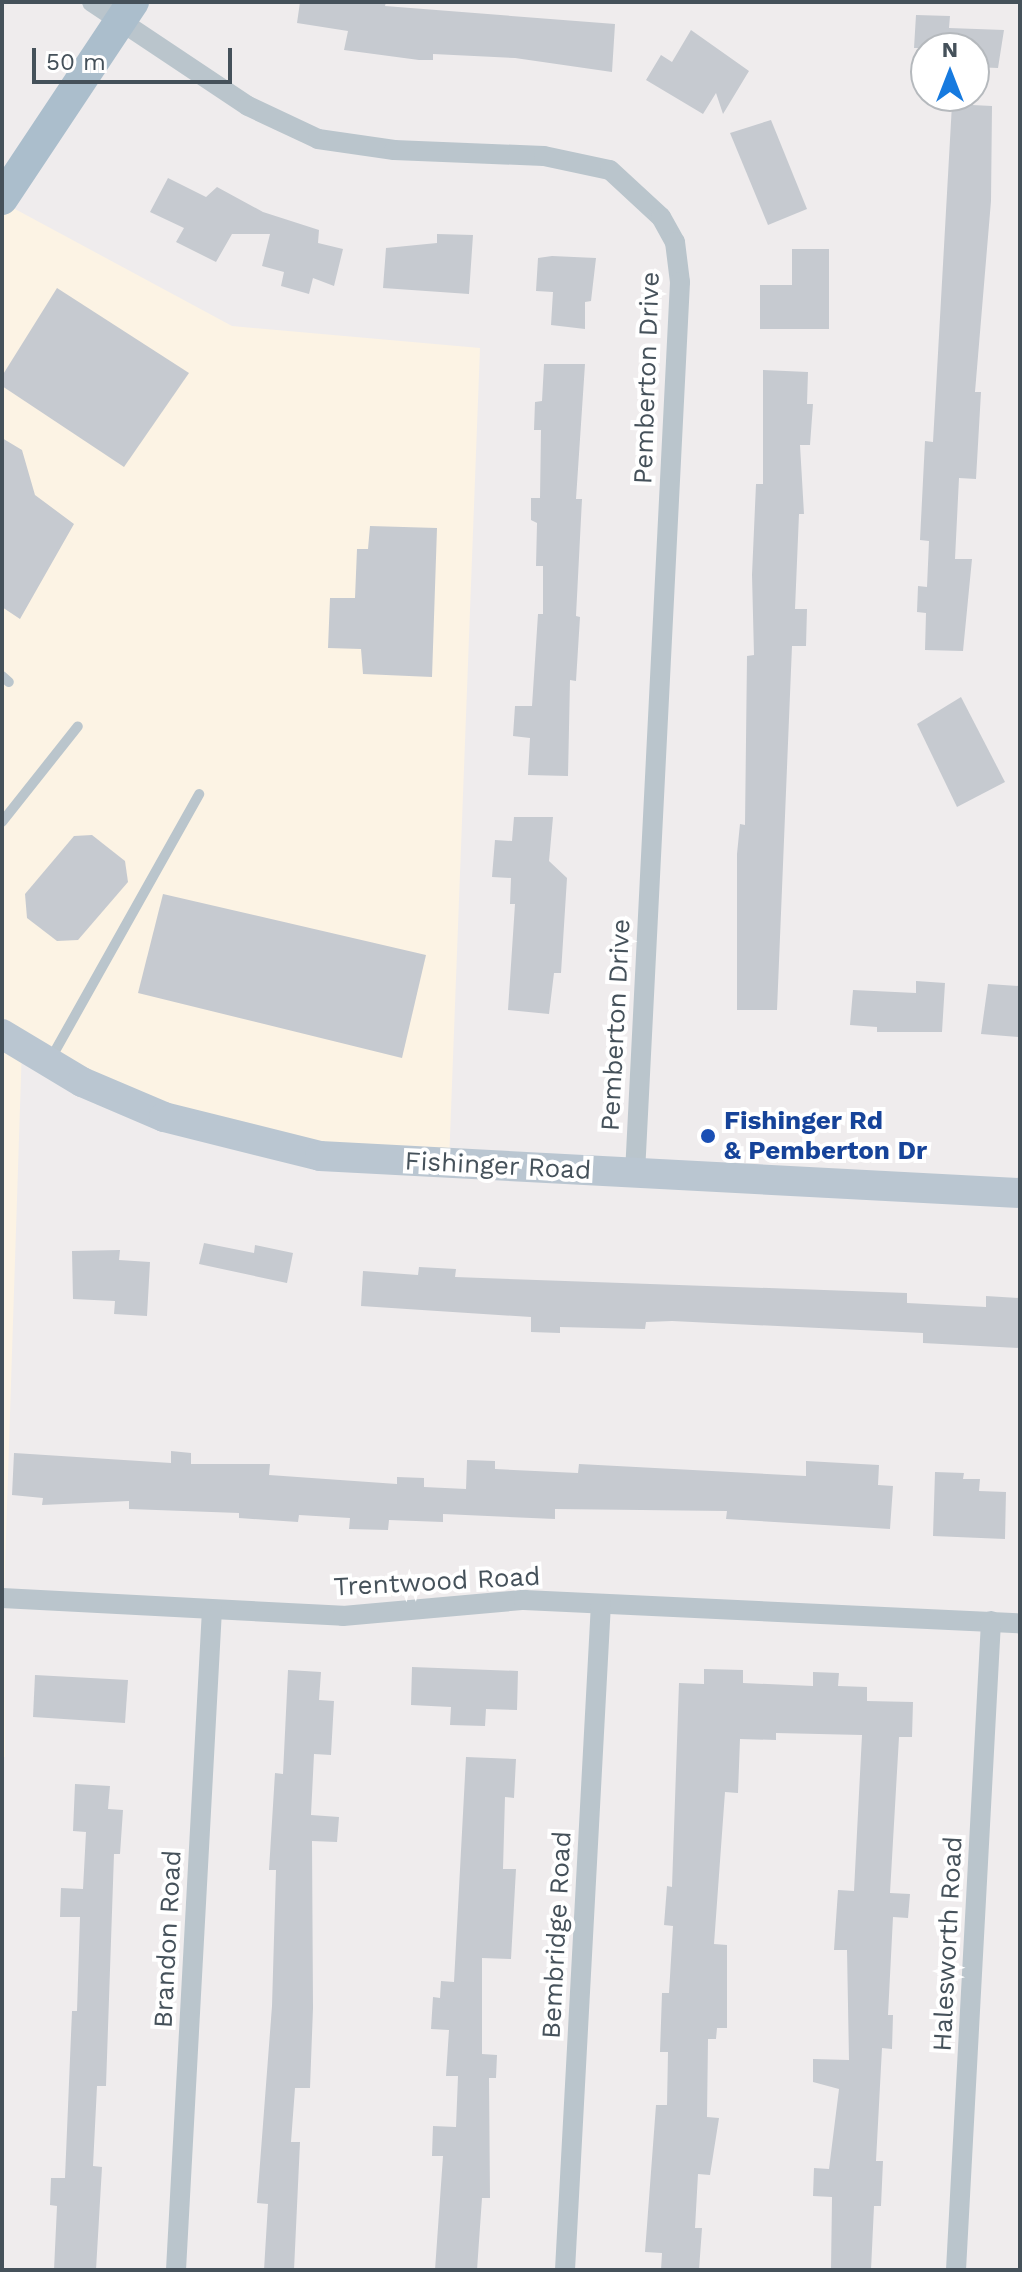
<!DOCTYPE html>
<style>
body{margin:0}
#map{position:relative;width:1022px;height:2272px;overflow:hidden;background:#efeced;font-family:"Work Sans",sans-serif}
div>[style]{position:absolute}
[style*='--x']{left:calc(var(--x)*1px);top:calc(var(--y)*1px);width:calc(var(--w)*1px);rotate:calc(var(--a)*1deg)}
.commercial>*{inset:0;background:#fcf3e4}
.building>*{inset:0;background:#c6cad0}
.service>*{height:10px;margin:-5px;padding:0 5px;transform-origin:5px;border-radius:5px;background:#bac5cc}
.minor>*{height:20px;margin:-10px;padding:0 10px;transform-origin:10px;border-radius:10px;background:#bac5cc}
.secondary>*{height:30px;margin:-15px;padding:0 15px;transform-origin:15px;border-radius:15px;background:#bac6d1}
.primary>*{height:32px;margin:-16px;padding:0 16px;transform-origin:16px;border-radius:16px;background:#abbecc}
.dots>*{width:22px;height:22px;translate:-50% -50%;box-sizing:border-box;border:4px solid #fff;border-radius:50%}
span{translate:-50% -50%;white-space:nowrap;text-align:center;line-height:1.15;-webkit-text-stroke:8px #fff;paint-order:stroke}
.street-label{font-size:26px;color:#45515a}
.transit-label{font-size:26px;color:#164399;font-weight:700}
.left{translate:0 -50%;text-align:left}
.frame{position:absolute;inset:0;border:4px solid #45515a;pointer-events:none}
.north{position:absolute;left:910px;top:32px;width:80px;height:80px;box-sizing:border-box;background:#fff;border:2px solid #b5b9bd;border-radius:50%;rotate:0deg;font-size:22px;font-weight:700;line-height:32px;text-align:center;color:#45515a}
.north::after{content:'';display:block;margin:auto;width:28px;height:36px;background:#177adf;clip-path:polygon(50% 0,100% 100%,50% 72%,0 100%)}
.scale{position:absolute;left:32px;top:48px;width:200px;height:36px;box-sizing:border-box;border:4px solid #45515a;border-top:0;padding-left:10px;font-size:24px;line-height:28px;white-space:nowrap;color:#45515a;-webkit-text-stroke:6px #fff;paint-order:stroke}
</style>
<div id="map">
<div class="commercial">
<div style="clip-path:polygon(2px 202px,232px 326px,480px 348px,449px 1163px,247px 1141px,22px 1046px,4px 1598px,5px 1757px,2px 1757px)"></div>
</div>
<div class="building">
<div style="clip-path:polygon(300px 2px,386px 2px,385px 6px,615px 24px,612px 72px,515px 58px,433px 54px,433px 60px,419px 60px,344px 50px,348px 31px,297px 23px)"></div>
<div style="clip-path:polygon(916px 15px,950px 16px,949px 28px,1004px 30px,998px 68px,974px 67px,974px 48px,914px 48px)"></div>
<div style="clip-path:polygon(691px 30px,749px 71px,723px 114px,716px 93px,703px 114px,646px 80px,661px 55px,672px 62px)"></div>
<div style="clip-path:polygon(952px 104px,992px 106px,991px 201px,975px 392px,981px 392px,976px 479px,959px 478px,955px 559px,972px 559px,963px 651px,925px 650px,926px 613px,917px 612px,918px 586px,927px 587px,929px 541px,920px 540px,925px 441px,933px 442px)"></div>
<div style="clip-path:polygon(771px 120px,807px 209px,768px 225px,730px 133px)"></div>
<div style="clip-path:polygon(168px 178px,206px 197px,217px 187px,263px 212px,319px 230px,318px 243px,343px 249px,334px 286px,313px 278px,309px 294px,281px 286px,284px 272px,262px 266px,270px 234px,232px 234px,216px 262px,176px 242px,184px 228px,150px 212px)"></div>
<div style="clip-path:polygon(437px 234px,473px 235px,469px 294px,383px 288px,386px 248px,437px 243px)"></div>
<div style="clip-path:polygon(792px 249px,829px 249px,829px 329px,760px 329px,760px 285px,792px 285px)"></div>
<div style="clip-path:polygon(552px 256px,596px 258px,591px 301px,585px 302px,585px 329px,551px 325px,553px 292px,536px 291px,538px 258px)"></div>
<div style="clip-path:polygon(57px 288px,189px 373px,124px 467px,2px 386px,2px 376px)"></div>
<div style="clip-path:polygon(544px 364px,585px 364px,576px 499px,582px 499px,576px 616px,580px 617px,576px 681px,570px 680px,568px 776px,528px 775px,530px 738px,513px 736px,515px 706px,532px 706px,538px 614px,543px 614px,543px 566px,536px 566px,537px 523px,531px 520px,531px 498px,540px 498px,541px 430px,534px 430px,535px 402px,542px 401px)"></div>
<div style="clip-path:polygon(763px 370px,808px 372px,807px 404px,813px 404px,810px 445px,800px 445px,804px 514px,799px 514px,795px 609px,807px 609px,806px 646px,792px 646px,777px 1010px,737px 1010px,737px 854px,740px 824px,745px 825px,747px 656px,754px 655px,752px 575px,756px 484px,763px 484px)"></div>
<div style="clip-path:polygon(2px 438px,22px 450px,35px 495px,74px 524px,20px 619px,2px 607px)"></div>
<div style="clip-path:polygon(370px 526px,437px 528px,432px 677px,363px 674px,361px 649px,328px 648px,330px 598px,355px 598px,357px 549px,368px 549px)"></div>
<div style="clip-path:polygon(961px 697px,1005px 782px,957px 807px,917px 724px)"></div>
<div style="clip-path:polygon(514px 817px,553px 817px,549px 861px,567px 878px,561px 973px,554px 973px,549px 1014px,508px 1010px,515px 904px,510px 904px,511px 878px,492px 877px,495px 840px,512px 841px)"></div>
<div style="clip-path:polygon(92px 835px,125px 861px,128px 882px,78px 940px,57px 941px,27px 918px,25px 894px,74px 836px)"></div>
<div style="clip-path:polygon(163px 894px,426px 955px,402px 1058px,138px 993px)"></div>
<div style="clip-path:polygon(916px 981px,945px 983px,942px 1032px,877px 1032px,877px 1027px,850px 1025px,853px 990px,916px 993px)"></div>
<div style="clip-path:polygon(988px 984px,1020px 986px,1018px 1037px,981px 1034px)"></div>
<div style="clip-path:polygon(204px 1243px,254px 1253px,255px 1245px,293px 1253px,287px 1283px,199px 1264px)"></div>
<div style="clip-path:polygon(120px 1250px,119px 1260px,150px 1262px,147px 1316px,114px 1314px,115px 1301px,73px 1299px,72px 1251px)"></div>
<div style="clip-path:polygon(419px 1267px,456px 1269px,455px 1277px,907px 1293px,907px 1303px,986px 1307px,986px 1296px,1020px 1298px,1020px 1348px,923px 1343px,923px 1333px,672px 1321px,646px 1322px,645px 1329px,560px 1327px,560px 1333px,531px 1332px,531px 1317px,361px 1306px,363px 1271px,418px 1275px)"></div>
<div style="clip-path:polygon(171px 1451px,191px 1453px,191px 1464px,270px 1464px,269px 1475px,397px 1484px,397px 1477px,424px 1478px,424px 1487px,466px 1489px,467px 1460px,495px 1461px,495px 1469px,578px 1473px,579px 1464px,806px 1476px,806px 1461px,879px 1465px,878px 1485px,893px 1486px,890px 1529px,726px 1519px,727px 1511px,555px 1509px,555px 1519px,443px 1514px,443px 1522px,389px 1520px,388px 1530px,349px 1529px,350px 1518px,299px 1515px,298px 1522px,239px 1518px,239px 1513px,129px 1509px,129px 1501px,42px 1505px,43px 1498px,12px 1495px,14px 1453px,171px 1463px)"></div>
<div style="clip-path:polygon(935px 1472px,964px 1473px,963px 1479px,980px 1479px,979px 1491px,1006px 1492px,1005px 1539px,933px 1536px)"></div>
<div style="clip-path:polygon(412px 1667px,518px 1671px,517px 1710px,486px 1709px,485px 1726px,450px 1725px,451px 1707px,411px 1705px)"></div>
<div style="clip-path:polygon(704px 1669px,743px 1670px,743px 1683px,813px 1686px,813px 1672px,839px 1673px,838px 1686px,867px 1687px,867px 1701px,913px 1702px,912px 1737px,899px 1737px,890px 1893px,910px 1894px,908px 1918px,893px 1917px,888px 2015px,893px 2015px,892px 2049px,882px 2048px,876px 2161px,883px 2161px,881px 2206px,874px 2206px,871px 2270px,831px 2270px,832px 2197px,813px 2196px,814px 2168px,829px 2169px,839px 2089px,813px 2082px,813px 2059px,849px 2060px,847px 1950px,834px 1950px,838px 1890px,854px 1891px,862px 1735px,776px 1733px,776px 1740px,740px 1739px,738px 1793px,725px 1792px,714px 1944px,727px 1945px,727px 2028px,717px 2028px,716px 2039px,708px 2039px,707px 2117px,719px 2118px,710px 2175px,698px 2174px,695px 2228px,702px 2228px,699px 2270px,661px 2270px,662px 2253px,645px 2252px,656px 2105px,667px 2105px,668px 2052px,660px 2052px,662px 1993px,669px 1993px,673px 1926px,664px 1925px,667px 1886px,672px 1887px,679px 1683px,704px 1684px)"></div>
<div style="clip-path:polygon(288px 1670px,321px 1672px,319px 1700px,334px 1701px,331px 1755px,314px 1754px,311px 1815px,339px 1817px,337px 1842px,312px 1841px,313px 2008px,310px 2088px,295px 2088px,291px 2142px,300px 2142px,294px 2270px,264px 2270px,268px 2204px,257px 2203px,272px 2006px,276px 1870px,269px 1870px,275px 1773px,283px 1774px)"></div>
<div style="clip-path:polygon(35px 1675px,128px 1680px,125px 1723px,33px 1717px)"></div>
<div style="clip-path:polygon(466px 1757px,516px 1759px,514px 1798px,505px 1797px,503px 1869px,516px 1869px,511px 1959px,482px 1958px,482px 2054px,497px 2055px,496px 2078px,489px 2078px,490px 2198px,482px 2198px,477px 2270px,435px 2270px,443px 2156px,432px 2156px,433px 2126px,456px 2127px,458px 2076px,446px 2076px,449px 2030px,431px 2029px,433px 1997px,440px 1998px,441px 1981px,454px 1982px)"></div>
<div style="clip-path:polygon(75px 1784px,110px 1786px,108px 1809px,123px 1810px,120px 1854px,114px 1854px,106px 2086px,97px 2086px,93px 2166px,102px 2167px,96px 2270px,54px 2270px,57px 2206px,50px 2205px,51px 2178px,65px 2178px,72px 2011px,77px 2011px,80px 1917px,60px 1917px,61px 1888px,83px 1889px,86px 1832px,73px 1831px)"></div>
</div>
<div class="service">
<div style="--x:2;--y:676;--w:9;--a:41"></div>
<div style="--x:2;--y:822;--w:122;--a:-51.6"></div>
<div style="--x:50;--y:1060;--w:305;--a:-60.7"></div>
</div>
<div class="minor">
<div style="--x:92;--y:2;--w:187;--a:33.7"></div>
<div style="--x:248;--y:106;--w:77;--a:25.2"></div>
<div style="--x:318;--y:139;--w:77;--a:8.2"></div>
<div style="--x:394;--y:150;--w:150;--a:2.3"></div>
<div style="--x:544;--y:156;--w:67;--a:12"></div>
<div style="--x:610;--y:170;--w:69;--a:42.7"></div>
<div style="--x:661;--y:217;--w:29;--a:61"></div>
<div style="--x:675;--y:242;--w:40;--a:82.9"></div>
<div style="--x:680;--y:282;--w:892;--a:92.89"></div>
<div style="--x:2;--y:1598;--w:341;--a:3"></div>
<div style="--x:343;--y:1616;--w:182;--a:-5.1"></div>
<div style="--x:524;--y:1600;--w:497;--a:2.7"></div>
<div style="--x:176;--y:2270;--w:661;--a:-86.88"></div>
<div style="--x:565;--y:2270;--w:667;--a:-86.91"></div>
<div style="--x:956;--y:2270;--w:650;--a:-86.91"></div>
</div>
<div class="secondary">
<div style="--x:2;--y:1034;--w:93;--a:31"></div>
<div style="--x:82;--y:1082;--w:89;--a:23.1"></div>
<div style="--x:164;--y:1117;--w:161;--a:14"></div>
<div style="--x:320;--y:1156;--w:701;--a:3.03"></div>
</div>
<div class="primary">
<div style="--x:2;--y:199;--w:237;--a:-56.4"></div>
</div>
<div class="dots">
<div style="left:708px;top:1136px;background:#1a4fb4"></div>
</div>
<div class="street-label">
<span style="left:647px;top:378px;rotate:-88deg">Pemberton Drive</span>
<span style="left:616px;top:1025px;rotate:-87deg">Pemberton Drive</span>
<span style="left:498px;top:1166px;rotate:3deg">Fishinger Road</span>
<span style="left:437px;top:1582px;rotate:-3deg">Trentwood Road</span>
<span style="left:557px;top:1935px;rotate:-87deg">Bembridge Road</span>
<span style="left:168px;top:1939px;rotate:-87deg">Brandon Road</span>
<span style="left:948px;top:1944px;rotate:-87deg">Halesworth Road</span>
</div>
<div class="transit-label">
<span class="left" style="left:724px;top:1136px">Fishinger Rd<br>&amp; Pemberton Dr</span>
</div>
<div class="frame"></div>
<div class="north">N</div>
<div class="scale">50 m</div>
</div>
